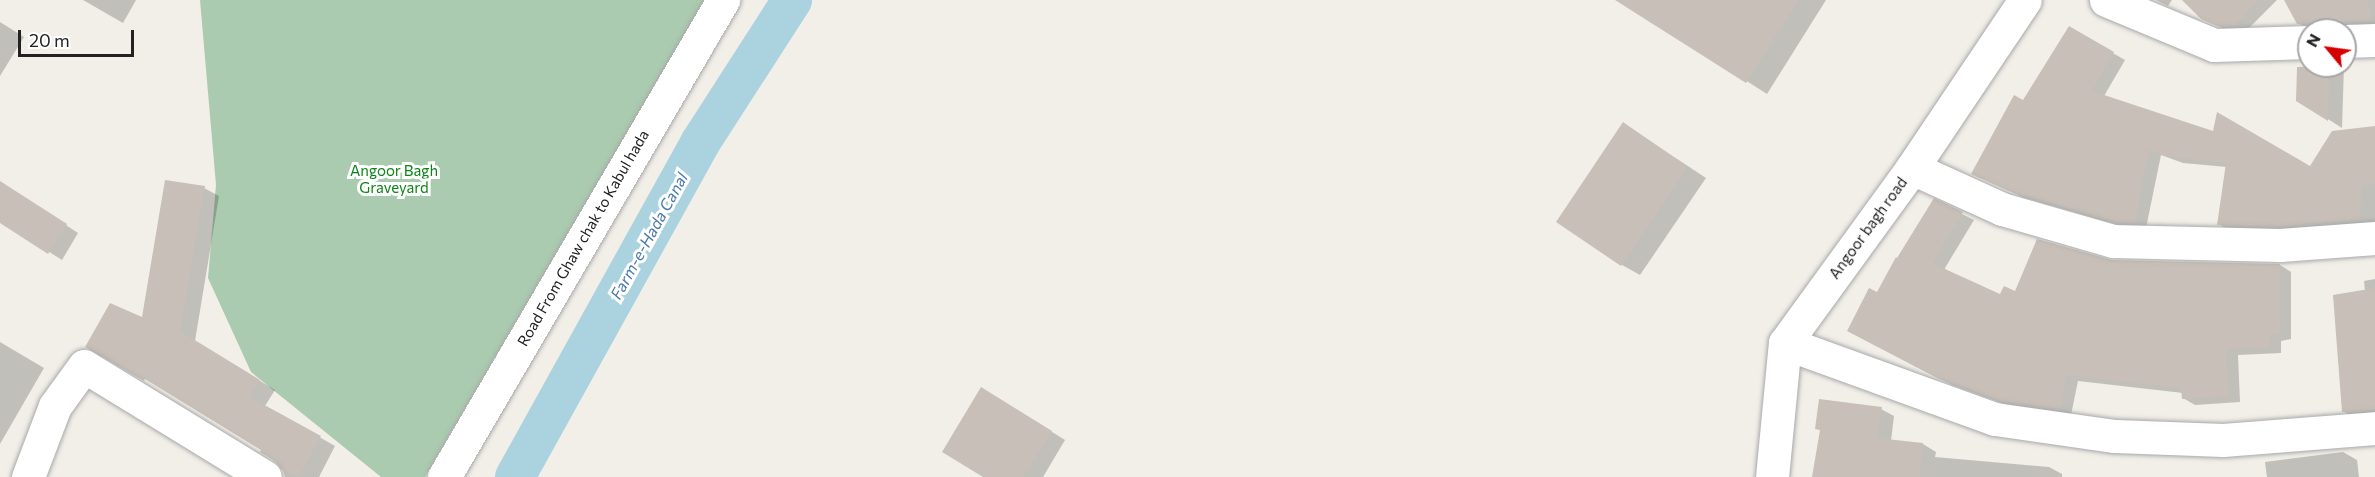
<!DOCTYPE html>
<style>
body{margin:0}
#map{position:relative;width:2375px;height:477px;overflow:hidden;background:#f2efe9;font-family:Commissioner,sans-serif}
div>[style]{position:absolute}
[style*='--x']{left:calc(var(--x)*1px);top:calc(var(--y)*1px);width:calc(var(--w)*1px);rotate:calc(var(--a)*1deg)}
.cemetery>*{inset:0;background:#aacbaf}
.shadow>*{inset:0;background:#0003}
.canal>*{height:40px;margin:-20px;padding:0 20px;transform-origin:20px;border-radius:20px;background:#aad3df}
.building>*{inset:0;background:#c7bfb8}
.roads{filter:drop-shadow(0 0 2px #a9a9a9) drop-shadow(0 0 2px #a9a9a9)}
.minor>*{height:33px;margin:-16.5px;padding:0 16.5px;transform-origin:16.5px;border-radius:16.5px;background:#fff}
span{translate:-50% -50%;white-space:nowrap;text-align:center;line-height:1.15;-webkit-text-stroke:6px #fff;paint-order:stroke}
.park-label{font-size:15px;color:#0c8416}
.street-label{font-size:15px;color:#222}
.water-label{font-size:16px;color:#4a7aab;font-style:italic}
.north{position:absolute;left:2297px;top:18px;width:60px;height:60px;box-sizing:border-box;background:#fff;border:2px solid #a7a7a7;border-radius:50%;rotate:299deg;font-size:16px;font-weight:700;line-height:24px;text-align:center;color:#222}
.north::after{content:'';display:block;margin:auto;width:21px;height:27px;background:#d40000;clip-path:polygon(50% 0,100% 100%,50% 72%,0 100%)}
.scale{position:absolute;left:18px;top:30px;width:116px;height:27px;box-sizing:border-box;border:3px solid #222;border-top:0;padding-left:8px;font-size:18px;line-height:21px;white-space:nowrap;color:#222;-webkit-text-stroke:4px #fff;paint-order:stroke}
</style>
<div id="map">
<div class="cemetery">
<div style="clip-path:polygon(200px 0,705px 0,425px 477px,381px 477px,251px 372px,208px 278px,216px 185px)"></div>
</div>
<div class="shadow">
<div style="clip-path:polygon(83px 0,136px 0,123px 23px)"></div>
<div style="clip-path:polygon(1620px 0,1826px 0,1767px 94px)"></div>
<div style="clip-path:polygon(2156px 0,2172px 0,2168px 6px)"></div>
<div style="clip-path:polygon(2184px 0,2277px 0,2246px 31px,2230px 32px,2202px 18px)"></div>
<div style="clip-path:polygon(2285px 0,2375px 0,2375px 29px,2310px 29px,2298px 23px)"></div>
<div style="clip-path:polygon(0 22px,24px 37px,0 76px)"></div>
<div style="clip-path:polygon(2069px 28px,2125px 60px,2104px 96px,2311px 168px,2375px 127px,2375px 226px,2230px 231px,2219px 224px,2227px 167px,2183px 163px,2161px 155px,2146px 228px,2129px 228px,2022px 197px,1973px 174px,2024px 102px)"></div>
<div style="clip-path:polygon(2322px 66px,2344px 66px,2342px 128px,2298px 100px)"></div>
<div style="clip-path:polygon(1624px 124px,1706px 178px,1640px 275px,1622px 265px)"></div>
<div style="clip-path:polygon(0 182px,78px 233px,62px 260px,0 221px)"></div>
<div style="clip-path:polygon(204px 188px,219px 196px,195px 341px,275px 390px,265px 406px,335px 446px,319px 477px,285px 477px,282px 467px,262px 451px,263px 449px,161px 386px,87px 347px,143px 319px)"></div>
<div style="clip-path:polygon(1934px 200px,1974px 220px,1945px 268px,1946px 271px,2001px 296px,2112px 261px,2280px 265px,2291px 272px,2291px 339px,2281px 341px,2281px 353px,2238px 355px,2240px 402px,2195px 405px,2183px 398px,2183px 393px,2078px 381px,2071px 415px,2013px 407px,1952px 385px,1861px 337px,1877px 294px)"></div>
<div style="clip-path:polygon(2375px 279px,2375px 417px,2356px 419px,2343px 411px,2365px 291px,2364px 281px)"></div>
<div style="clip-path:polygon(0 342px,44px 368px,0 444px)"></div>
<div style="clip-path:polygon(996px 397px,1065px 440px,1043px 477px,986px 477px)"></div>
<div style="clip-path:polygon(1881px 409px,1894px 416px,1891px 441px,1923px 444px,1936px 452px,1935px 457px,2049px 467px,2062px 474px,2062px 477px,1813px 477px,1822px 431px,1816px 428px)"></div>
<div style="clip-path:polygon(2343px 452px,2357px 460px,2359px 477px,2267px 477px,2265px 462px)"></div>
</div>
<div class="canal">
<div style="--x:515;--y:477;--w:382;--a:-61"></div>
<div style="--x:700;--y:143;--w:170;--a:-57.2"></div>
</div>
<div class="building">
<div style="clip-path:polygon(1615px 0,1799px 0,1746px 83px)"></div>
<div style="clip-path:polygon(2182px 0,2259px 0,2234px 26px,2217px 26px,2201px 19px)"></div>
<div style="clip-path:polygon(2284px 0,2368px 0,2371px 21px,2344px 22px,2330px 30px,2323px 30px,2317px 25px,2297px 24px)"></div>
<div style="clip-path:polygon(2069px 26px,2114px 52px,2092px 91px,2213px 131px,2217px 112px,2310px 166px,2332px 131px,2375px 126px,2375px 184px,2362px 186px,2360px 220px,2280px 226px,2217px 225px,2226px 163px,2170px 157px,2149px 150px,2135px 223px,2116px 222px,2009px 191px,1971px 174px,2014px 95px,2023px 100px)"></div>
<div style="clip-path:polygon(2321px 66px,2330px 66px,2328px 121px,2296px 101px,2297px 67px)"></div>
<div style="clip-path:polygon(1623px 122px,1688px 167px,1621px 266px,1556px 222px)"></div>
<div style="clip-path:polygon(165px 180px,205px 186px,180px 331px,260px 380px,250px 397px,321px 436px,299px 477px,282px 470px,275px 461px,260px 452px,261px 450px,145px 379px,144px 381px,85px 347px,110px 303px,142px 317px)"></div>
<div style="clip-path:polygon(0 181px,67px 224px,48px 254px,0 223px)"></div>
<div style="clip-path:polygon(1934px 198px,1963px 212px,1934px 261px,1934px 264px,2000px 294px,2004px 286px,2015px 291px,2037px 239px,2112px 260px,2280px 264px,2280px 333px,2269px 335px,2270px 347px,2226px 349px,2229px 396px,2182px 399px,2181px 388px,2066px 375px,2060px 409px,2000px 401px,1939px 379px,1847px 331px,1869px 288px,1877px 292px,1896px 257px,1897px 258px)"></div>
<div style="clip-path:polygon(2375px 288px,2375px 410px,2342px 412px,2333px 295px)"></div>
<div style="clip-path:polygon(981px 387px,1052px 431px,1024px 477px,983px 477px,942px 452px)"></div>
<div style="clip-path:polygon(1819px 399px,1882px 407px,1877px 438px,1923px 443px,1920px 477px,1812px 477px,1820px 430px,1815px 429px)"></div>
</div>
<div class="roads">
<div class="minor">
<div style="--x:2106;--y:0;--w:117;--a:22.6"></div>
<div style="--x:2214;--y:45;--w:95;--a:-1.8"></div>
<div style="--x:2345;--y:41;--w:30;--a:-2"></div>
<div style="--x:1912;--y:168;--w:99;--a:24.5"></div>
<div style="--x:2002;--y:209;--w:116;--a:16.1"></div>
<div style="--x:2113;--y:241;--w:167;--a:1.4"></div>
<div style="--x:2280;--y:245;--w:95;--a:-4.2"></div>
<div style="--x:1785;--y:343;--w:223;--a:19.9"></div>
<div style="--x:1995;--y:419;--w:121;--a:8.1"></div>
<div style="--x:2115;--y:436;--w:108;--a:2.1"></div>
<div style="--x:2223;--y:440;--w:152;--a:-4.5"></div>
<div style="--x:28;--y:477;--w:76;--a:-69.2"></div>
<div style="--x:55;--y:406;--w:49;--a:-54.1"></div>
<div style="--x:84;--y:366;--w:212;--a:31.5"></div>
<div style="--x:444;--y:477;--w:553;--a:-59.68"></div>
<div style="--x:1772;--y:477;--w:135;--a:-84.5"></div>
<div style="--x:1785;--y:343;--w:216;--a:-54"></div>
<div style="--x:1912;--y:168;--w:202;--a:-56.1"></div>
</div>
</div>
<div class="park-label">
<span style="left:394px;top:179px">Angoor Bagh<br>Graveyard</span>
</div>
<div class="street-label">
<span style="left:1868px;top:228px;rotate:-54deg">Angoor bagh road</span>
<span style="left:583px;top:238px;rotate:-60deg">Road From Ghaw chak to Kabul hada</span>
</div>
<div class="water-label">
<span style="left:649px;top:236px;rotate:-61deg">Farm-e-Hada Canal</span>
</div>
<div class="north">N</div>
<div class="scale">20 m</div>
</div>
